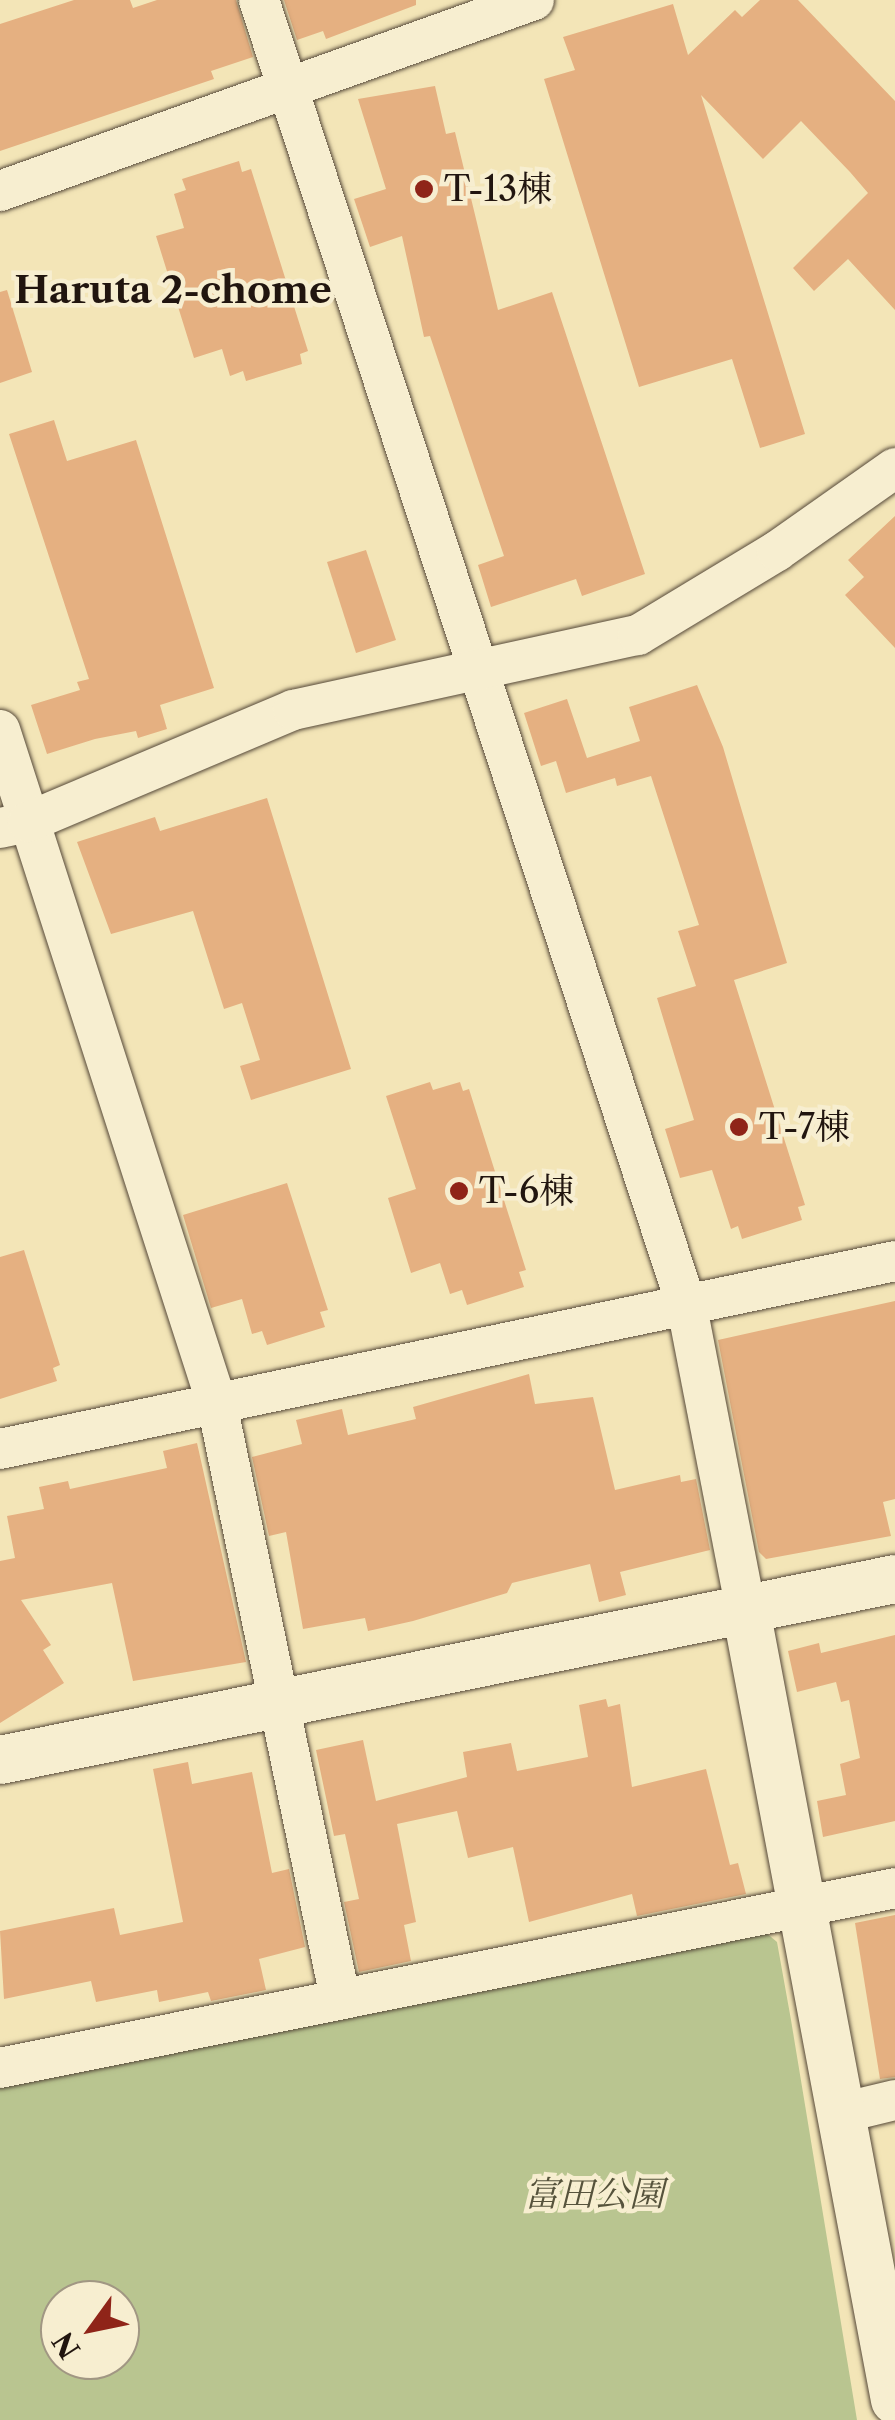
<!DOCTYPE html>
<meta charset="utf-8">
<style>
body{margin:0}
#map{position:relative;width:895px;height:2420px;overflow:hidden;background:#f3e5b7;font-family:"Libre Caslon Text","Noto Serif JP",serif}
div>[style]{position:absolute}
[style*='--x']{left:calc(var(--x)*1px);top:calc(var(--y)*1px);width:calc(var(--w)*1px);rotate:calc(var(--a)*1deg)}
.green>*{inset:0;background:#b9c590}
.building>*{inset:0;background:#e5b081}
.roads{filter:drop-shadow(0 0 2px #564939) drop-shadow(0 0 2px #564939)}
.minor>*{height:40px;margin:-20px;padding:0 20px;transform-origin:20px;border-radius:20px;background:#f7eed0}
.tertiary>*{height:48px;margin:-24px;padding:0 24px;transform-origin:24px;border-radius:24px;background:#f7eed0}
.dots>*{width:28px;height:28px;translate:-50% -50%;box-sizing:border-box;border:5px solid #f7eed0;border-radius:50%}
span{translate:-50% -50%;white-space:nowrap;text-align:center;line-height:1.15;-webkit-text-stroke:9px #f7eed0;paint-order:stroke}
.poi-label{font-size:35px;color:#21150f}
.left{translate:0 -50%;text-align:left}
.park-label{font-size:35px;color:#56533c;font-style:italic}
.neighbourhood-label{font-size:38px;color:#21150f;font-weight:700}
.north{position:absolute;left:40px;top:2280px;width:100px;height:100px;box-sizing:border-box;background:#f7eed0;border:2px solid #a19783;border-radius:50%;rotate:237deg;font-size:28px;font-weight:700;line-height:40px;text-align:center;color:#21150f}
.north::after{content:'';display:block;margin:auto;width:35px;height:45px;background:#8f2418;clip-path:polygon(50% 0,100% 100%,50% 72%,0 100%)}
</style>
<div id="map">
<div class="green">
<div style="clip-path:polygon(evenodd,764px 1931px,777px 1942px,791px 2020px,857px 2420px,0 2420px,0 2088px,764px 1931px,60px 2300px,120px 2300px,120px 2360px,60px 2360px,60px 2300px)"></div>
</div>
<div class="building">
<div style="clip-path:polygon(74px 0,130px 0,133px 8px,157px 0,236px 0,253px 57px,211px 71px,214px 79px,0 151px,0 24px)"></div>
<div style="clip-path:polygon(284px 0,416px 0,416px 5px,326px 39px,323px 31px,297px 40px)"></div>
<div style="clip-path:polygon(760px 0,798px 0,895px 101px,895px 310px,848px 259px,814px 291px,793px 268px,868px 193px,850px 172px,801px 121px,763px 159px,701px 95px,805px 434px,760px 448px,732px 359px,639px 387px,544px 79px,575px 70px,563px 37px,673px 4px,688px 55px,735px 10px,742px 17px)"></div>
<div style="clip-path:polygon(435px 86px,446px 134px,455px 132px,498px 310px,552px 292px,645px 574px,582px 596px,576px 579px,491px 607px,478px 565px,504px 556px,430px 336px,424px 337px,402px 236px,370px 247px,354px 199px,386px 189px,358px 99px)"></div>
<div style="clip-path:polygon(239px 161px,242px 172px,251px 169px,308px 351px,300px 354px,302px 364px,246px 381px,243px 371px,230px 376px,222px 349px,194px 358px,156px 236px,184px 228px,174px 194px,186px 190px,182px 179px)"></div>
<div style="clip-path:polygon(7px 290px,32px 372px,0 383px,0 292px)"></div>
<div style="clip-path:polygon(54px 420px,67px 461px,136px 440px,214px 688px,160px 705px,167px 729px,138px 738px,136px 731px,95px 739px,47px 754px,31px 705px,80px 690px,77px 682px,89px 679px,9px 434px)"></div>
<div style="clip-path:polygon(895px 516px,895px 648px,845px 595px,864px 577px,848px 560px)"></div>
<div style="clip-path:polygon(366px 550px,396px 640px,356px 653px,327px 562px)"></div>
<div style="clip-path:polygon(697px 685px,723px 747px,787px 963px,734px 980px,805px 1205px,798px 1207px,802px 1220px,742px 1239px,738px 1226px,731px 1229px,712px 1170px,680px 1178px,665px 1129px,694px 1120px,657px 998px,696px 986px,678px 931px,699px 925px,651px 776px,617px 786px,615px 778px,566px 793px,556px 761px,541px 766px,524px 713px,567px 699px,587px 758px,640px 741px,629px 707px)"></div>
<div style="clip-path:polygon(267px 798px,351px 1069px,251px 1100px,240px 1066px,260px 1060px,242px 1003px,224px 1009px,193px 911px,111px 934px,77px 842px,155px 817px,160px 831px)"></div>
<div style="clip-path:polygon(430px 1082px,433px 1090px,460px 1082px,463px 1091px,469px 1089px,526px 1270px,519px 1272px,524px 1287px,467px 1305px,462px 1290px,450px 1294px,440px 1263px,411px 1273px,388px 1198px,416px 1189px,386px 1096px)"></div>
<div style="clip-path:polygon(287px 1183px,328px 1310px,320px 1312px,325px 1327px,267px 1345px,262px 1331px,252px 1334px,242px 1299px,211px 1308px,183px 1215px)"></div>
<div style="clip-path:polygon(24px 1250px,60px 1365px,53px 1368px,57px 1381px,0 1399px,0 1257px)"></div>
<div style="clip-path:polygon(895px 1301px,895px 1499px,883px 1502px,891px 1536px,766px 1559px,759px 1552px,718px 1340px)"></div>
<div style="clip-path:polygon(529px 1374px,535px 1404px,593px 1397px,615px 1490px,680px 1475px,681px 1482px,696px 1479px,710px 1550px,620px 1572px,626px 1595px,599px 1602px,590px 1564px,512px 1583px,507px 1593px,413px 1621px,368px 1631px,365px 1618px,303px 1629px,286px 1532px,269px 1536px,252px 1457px,302px 1444px,296px 1420px,342px 1409px,348px 1435px,416px 1419px,413px 1407px)"></div>
<div style="clip-path:polygon(197px 1443px,246px 1662px,133px 1681px,112px 1583px,21px 1600px,51px 1645px,43px 1650px,64px 1683px,0 1723px,0 1561px,15px 1558px,7px 1516px,44px 1509px,39px 1487px,68px 1481px,70px 1489px,167px 1468px,163px 1451px)"></div>
<div style="clip-path:polygon(895px 1635px,895px 1821px,823px 1837px,817px 1801px,846px 1795px,840px 1764px,860px 1758px,849px 1700px,841px 1702px,836px 1682px,797px 1692px,788px 1651px,819px 1643px,821px 1653px)"></div>
<div style="clip-path:polygon(606px 1699px,608px 1707px,620px 1704px,632px 1787px,706px 1769px,730px 1865px,738px 1863px,746px 1894px,637px 1916px,632px 1894px,529px 1922px,513px 1847px,468px 1858px,457px 1811px,397px 1824px,416px 1922px,404px 1925px,411px 1961px,359px 1972px,344px 1902px,359px 1899px,345px 1834px,334px 1836px,316px 1750px,363px 1740px,376px 1801px,467px 1777px,463px 1752px,511px 1743px,517px 1771px,588px 1757px,579px 1705px)"></div>
<div style="clip-path:polygon(188px 1762px,192px 1784px,252px 1772px,272px 1873px,289px 1869px,305px 1947px,259px 1959px,266px 1990px,211px 2001px,208px 1992px,159px 2002px,157px 1990px,96px 2002px,91px 1981px,4px 1999px,0 1931px,114px 1908px,120px 1935px,183px 1922px,153px 1769px)"></div>
<div style="clip-path:polygon(895px 1915px,895px 2077px,880px 2079px,855px 1923px)"></div>
</div>
<div class="roads">
<div class="minor">
<div style="--x:259;--y:0;--w:1375;--a:71.87"></div>
<div style="--x:687;--y:1307;--w:309;--a:79"></div>
<div style="--x:0;--y:191;--w:567;--a:-19.68"></div>
<div style="--x:0;--y:730;--w:708;--a:72.15"></div>
<div style="--x:217;--y:1404;--w:607;--a:78.3"></div>
<div style="--x:0;--y:828;--w:29;--a:-12"></div>
<div style="--x:28;--y:822;--w:288;--a:-22.9"></div>
<div style="--x:293;--y:710;--w:353;--a:-12.3"></div>
<div style="--x:638;--y:635;--w:162;--a:-31.1"></div>
<div style="--x:777;--y:551;--w:144;--a:-35.1"></div>
<div style="--x:0;--y:1449;--w:915;--a:-11.86"></div>
<div style="--x:0;--y:2068;--w:913;--a:-11.37"></div>
<div style="--x:841;--y:2113;--w:56;--a:-13.5"></div>
</div>
<div class="tertiary">
<div style="--x:746;--y:1610;--w:804;--a:79.32"></div>
<div style="--x:0;--y:1760;--w:913;--a:-11.43"></div>
</div>
</div>
<div class="dots">
<div style="left:424px;top:189px;background:#8f2418"></div>
<div style="left:739px;top:1127px;background:#8f2418"></div>
<div style="left:459px;top:1191px;background:#8f2418"></div>
</div>
<div class="poi-label">
<span class="left" style="left:444px;top:189px">T-13棟</span>
<span class="left" style="left:759px;top:1127px">T-7棟</span>
<span class="left" style="left:479px;top:1191px">T-6棟</span>
</div>
<div class="park-label">
<span style="left:594px;top:2194px">富田公園</span>
</div>
<div class="neighbourhood-label">
<span style="left:173px;top:290px">Haruta 2-chome</span>
</div>
<div class="north">N</div>
</div>
